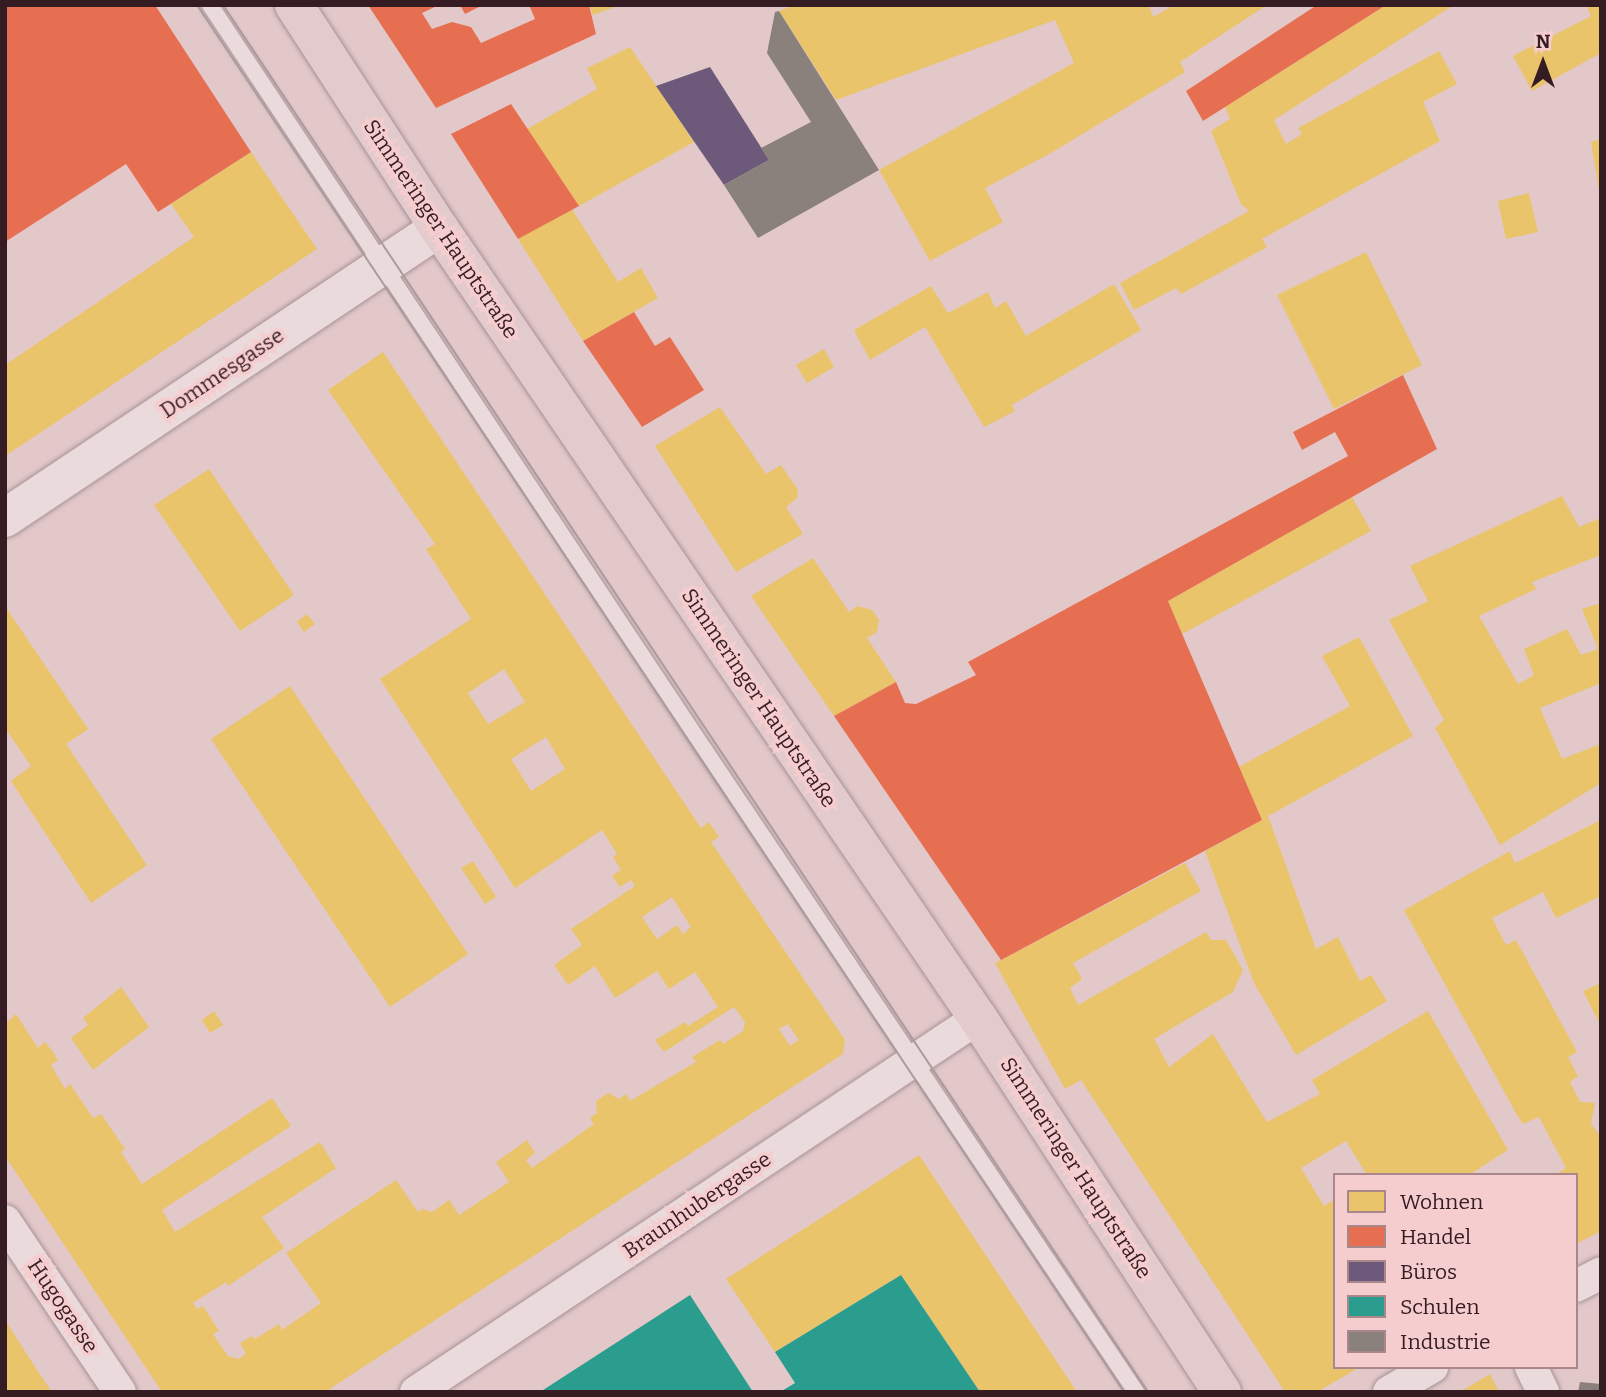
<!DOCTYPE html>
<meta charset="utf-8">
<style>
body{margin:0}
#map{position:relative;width:1606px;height:1397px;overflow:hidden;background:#e3c8ca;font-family:Bitter,serif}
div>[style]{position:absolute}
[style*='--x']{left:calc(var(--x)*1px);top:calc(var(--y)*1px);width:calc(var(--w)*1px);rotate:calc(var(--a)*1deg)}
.homes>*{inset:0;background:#e9c46a}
.shops>*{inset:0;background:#e76f51}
.offices>*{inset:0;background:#6d597a}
.schools>*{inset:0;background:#2a9d8f}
.industry>*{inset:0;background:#8a817c}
.roads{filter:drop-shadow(0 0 2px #a79295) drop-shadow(0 0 2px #a79295)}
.lane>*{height:16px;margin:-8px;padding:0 8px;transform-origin:8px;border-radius:8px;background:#ebdadb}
.street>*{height:32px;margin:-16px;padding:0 16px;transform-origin:16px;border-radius:16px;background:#ebdadb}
.secondary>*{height:38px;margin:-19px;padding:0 19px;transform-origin:19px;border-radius:19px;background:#ebdadb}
.primary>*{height:38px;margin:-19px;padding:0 19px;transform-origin:19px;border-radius:19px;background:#e3cbcd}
.tram>*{height:2px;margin:-1px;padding:0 1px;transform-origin:1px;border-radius:1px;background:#aa9b9d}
span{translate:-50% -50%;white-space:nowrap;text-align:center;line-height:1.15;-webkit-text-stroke:7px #f5cdcf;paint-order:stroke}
.street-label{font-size:21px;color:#351b22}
.frame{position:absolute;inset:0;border:7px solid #351b22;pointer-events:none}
.legend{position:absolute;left:1333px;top:1173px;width:245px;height:196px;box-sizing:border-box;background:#f5cdcf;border:2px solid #a8868a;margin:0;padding:9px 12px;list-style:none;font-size:21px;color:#351b22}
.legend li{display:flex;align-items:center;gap:14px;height:35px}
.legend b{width:35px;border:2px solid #a8868a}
.north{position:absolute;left:1508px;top:28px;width:70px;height:70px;-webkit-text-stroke:5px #f5cdcf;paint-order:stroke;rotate:0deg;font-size:19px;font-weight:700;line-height:28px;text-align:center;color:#351b22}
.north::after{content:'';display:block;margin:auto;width:24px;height:32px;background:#351b22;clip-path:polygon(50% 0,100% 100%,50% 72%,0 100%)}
</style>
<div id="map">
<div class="homes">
<div style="clip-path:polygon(589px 5px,618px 5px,618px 6px,593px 15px)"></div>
<div style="clip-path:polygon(795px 5px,1149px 5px,1153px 17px,1174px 5px,1267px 5px,1180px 62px,1185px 72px,1051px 153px,985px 188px,1003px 222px,930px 261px,879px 170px,1074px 63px,1055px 20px,836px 100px,779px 11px)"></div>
<div style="clip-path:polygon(1386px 5px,1454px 5px,1274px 120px,1286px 144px,1302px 134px,1298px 128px,1439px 51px,1457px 84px,1423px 102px,1440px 141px,1262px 239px,1267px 247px,1181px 294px,1176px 288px,1134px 310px,1120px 283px,1249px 211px,1241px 204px,1211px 131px,1230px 119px,1225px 107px)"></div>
<div style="clip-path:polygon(1586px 5px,1601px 5px,1601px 53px,1532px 91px,1513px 56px,1591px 16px)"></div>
<div style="clip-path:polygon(630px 47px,694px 142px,579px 206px,527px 129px,597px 89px,587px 68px)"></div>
<div style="clip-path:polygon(1601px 139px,1601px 190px,1599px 190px,1591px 142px)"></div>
<div style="clip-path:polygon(251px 152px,317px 249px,5px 456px,5px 365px,194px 237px,171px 204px)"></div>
<div style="clip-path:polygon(1529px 193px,1538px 232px,1506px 239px,1498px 201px)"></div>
<div style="clip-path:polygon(572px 209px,618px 282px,641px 268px,658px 298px,583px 341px,518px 239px)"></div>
<div style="clip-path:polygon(1366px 252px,1422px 365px,1334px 409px,1277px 295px)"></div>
<div style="clip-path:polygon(1114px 284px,1141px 330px,1012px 405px,1015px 411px,984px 427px,925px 327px,870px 360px,854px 330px,931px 286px,948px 313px,988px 292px,995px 308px,1006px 301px,1026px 336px)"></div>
<div style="clip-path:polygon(824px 349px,834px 367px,807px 383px,796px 365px)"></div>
<div style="clip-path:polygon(evenodd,383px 352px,701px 828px,709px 822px,719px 837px,711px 842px,845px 1040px,843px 1054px,325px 1392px,162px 1392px,5px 1156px,5px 1024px,16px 1014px,38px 1048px,45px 1042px,53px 1052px,58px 1060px,51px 1065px,65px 1089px,70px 1084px,93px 1118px,101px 1114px,125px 1149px,121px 1152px,142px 1184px,272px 1098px,291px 1126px,162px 1210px,175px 1232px,320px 1142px,336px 1168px,262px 1217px,284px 1248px,228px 1286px,226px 1282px,193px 1303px,197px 1309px,203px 1306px,219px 1331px,213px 1334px,228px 1356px,238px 1359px,246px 1354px,240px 1343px,252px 1336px,255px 1339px,279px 1324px,282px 1330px,321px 1303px,286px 1253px,396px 1180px,418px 1212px,422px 1209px,432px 1212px,449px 1200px,459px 1215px,509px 1182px,496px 1162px,527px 1140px,535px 1153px,526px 1160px,532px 1168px,594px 1124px,590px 1118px,597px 1113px,596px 1101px,608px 1093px,619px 1099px,626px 1094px,630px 1101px,696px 1062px,692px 1057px,720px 1040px,723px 1044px,743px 1031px,745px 1022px,734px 1007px,664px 1052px,655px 1040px,685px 1022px,688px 1026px,718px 1007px,695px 972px,669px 989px,657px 971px,615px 998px,595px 966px,568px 985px,554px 965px,582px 945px,571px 929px,635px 886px,631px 880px,620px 887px,612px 876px,621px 870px,613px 857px,617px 854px,602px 830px,515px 888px,380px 679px,471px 619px,426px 549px,435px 544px,328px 390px,383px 352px,504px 669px,525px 702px,488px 724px,468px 693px,504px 669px,383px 352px,546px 737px,565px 769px,531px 791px,511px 759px,546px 737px,383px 352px,672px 897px,691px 927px,683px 934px,677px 925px,657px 939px,642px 917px,672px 897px,383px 352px,788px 1024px,799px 1040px,790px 1046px,779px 1029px,788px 1024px)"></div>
<div style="clip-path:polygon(720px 407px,766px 474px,781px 465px,798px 490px,797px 498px,786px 507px,803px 534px,736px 572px,655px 446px)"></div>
<div style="clip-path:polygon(209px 469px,294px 595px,240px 631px,154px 505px)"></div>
<div style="clip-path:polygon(1562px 496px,1579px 527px,1601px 518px,1601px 555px,1532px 582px,1536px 589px,1479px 616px,1518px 684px,1534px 675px,1524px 649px,1567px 629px,1581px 655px,1598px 649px,1582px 609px,1601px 603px,1601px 683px,1540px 708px,1562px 759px,1601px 744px,1601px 783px,1500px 845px,1435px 728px,1444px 720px,1389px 620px,1428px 601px,1410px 566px)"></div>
<div style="clip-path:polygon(1352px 497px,1371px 531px,1182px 634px,1168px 601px)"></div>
<div style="clip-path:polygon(813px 558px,849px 612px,858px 606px,872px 610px,879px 620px,877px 632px,867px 638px,896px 682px,834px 716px,751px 596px)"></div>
<div style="clip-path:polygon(5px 606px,88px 729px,66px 744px,147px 865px,91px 903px,11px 781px,31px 766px,5px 728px)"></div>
<div style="clip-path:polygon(307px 614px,315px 624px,304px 632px,297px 622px)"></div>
<div style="clip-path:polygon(1359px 637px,1413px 736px,1268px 816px,1316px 949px,1338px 937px,1360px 981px,1371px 975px,1387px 1001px,1296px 1055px,1254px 983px,1205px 851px,1262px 820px,1239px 767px,1350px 706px,1322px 656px)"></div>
<div style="clip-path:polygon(290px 686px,468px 954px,390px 1007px,211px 739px)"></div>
<div style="clip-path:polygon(1601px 820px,1601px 896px,1556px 918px,1543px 892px,1492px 918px,1506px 945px,1516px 940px,1577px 1052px,1568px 1057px,1578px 1076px,1570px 1082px,1580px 1102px,1595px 1103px,1591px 1124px,1601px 1137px,1601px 1231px,1576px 1244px,1576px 1175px,1555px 1175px,1566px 1168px,1539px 1117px,1523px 1124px,1517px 1115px,1404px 910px,1510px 851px,1515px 863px)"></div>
<div style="clip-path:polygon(473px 861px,496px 897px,485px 904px,461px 868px)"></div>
<div style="clip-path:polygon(1185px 863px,1201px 891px,1073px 963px,1082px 979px,1070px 988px,1078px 1005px,1206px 932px,1211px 940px,1226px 940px,1243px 970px,1233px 992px,1154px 1039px,1169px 1067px,1213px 1034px,1267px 1122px,1320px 1094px,1312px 1080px,1428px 1011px,1508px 1150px,1469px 1175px,1367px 1175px,1346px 1141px,1301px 1168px,1324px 1206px,1335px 1199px,1335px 1367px,1360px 1367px,1317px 1392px,1285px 1392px,1081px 1080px,1065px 1089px,995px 963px)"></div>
<div style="clip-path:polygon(1601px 983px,1601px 1026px,1583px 991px)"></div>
<div style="clip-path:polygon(121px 987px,149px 1027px,93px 1070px,71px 1038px,88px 1025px,83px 1018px)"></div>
<div style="clip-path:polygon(214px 1011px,223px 1025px,210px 1033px,202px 1020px)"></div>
<div style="clip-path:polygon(919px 1155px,1077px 1392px,980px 1392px,901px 1275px,775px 1352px,726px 1279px)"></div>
<div style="clip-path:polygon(5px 1320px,39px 1373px,52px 1392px,5px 1392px)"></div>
<div style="clip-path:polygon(1490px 1374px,1499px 1392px,1460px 1392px)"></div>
</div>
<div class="shops">
<div style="clip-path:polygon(5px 5px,155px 5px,251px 152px,158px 212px,126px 164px,5px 242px)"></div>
<div style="clip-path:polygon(368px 5px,439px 5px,422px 13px,432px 29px,452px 22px,471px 27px,481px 43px,535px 19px,529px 5px,589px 5px,596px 34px,436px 108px)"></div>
<div style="clip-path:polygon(460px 5px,483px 5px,465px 14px)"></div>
<div style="clip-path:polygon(1317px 5px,1386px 5px,1203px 121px,1186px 91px)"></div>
<div style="clip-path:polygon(511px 104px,579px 206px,518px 239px,451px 134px)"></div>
<div style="clip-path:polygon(634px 312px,655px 346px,670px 337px,704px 390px,642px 427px,583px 341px)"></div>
<div style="clip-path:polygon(1403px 375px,1437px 449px,1168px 601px,1262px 820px,1001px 960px,834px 716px,896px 682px,905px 703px,916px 704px,976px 675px,968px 662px,1348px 456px,1335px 432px,1302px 450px,1293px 432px)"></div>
</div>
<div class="offices">
<div style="clip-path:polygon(710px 67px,769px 160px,724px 185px,656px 86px)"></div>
</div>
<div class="schools">
<div style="clip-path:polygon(901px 1275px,980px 1392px,780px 1392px,795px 1383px,775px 1352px)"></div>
<div style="clip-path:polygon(690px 1295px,753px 1392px,540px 1392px)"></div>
</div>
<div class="industry">
<div style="clip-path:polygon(779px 11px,879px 170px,758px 238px,724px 185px,769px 160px,761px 148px,811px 122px,767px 53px,775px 12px)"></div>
<div style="clip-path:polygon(1580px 1382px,1601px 1384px,1601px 1392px,1578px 1392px)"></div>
</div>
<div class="roads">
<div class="lane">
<div style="--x:210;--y:5;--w:893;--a:56.42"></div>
<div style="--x:704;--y:749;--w:775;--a:56.1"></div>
</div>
<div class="street">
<div style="--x:5;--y:1221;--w:206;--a:56.1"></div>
<div style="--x:1576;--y:1286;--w:28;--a:-27"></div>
<div style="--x:1531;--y:1367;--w:28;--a:64"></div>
<div style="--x:416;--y:1392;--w:675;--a:-33.64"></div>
<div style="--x:1389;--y:1392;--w:50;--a:-30.2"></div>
</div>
<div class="secondary">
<div style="--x:5;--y:518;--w:522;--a:-33.75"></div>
</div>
<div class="primary">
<div style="--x:294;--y:5;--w:266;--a:57"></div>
<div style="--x:439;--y:228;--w:956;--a:55.7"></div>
<div style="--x:978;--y:1018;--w:447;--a:56.9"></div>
</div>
</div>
<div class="tram">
<div style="--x:197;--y:5;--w:1668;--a:56.24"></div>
<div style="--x:223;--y:5;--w:1667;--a:56.3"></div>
</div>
<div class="street-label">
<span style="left:441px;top:229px;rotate:56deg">Simmeringer Hauptstraße</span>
<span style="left:222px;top:373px;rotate:-34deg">Dommesgasse</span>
<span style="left:759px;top:698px;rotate:56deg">Simmeringer Hauptstraße</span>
<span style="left:1076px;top:1168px;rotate:57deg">Simmeringer Hauptstraße</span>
<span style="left:697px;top:1205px;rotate:-34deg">Braunhubergasse</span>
<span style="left:63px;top:1306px;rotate:56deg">Hugogasse</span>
</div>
<div class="frame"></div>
<ul class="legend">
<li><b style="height:19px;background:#e9c46a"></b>Wohnen</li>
<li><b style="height:19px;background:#e76f51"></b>Handel</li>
<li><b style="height:19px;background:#6d597a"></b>Büros</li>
<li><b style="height:19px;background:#2a9d8f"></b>Schulen</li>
<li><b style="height:19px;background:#8a817c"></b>Industrie</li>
</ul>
<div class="north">N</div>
</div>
